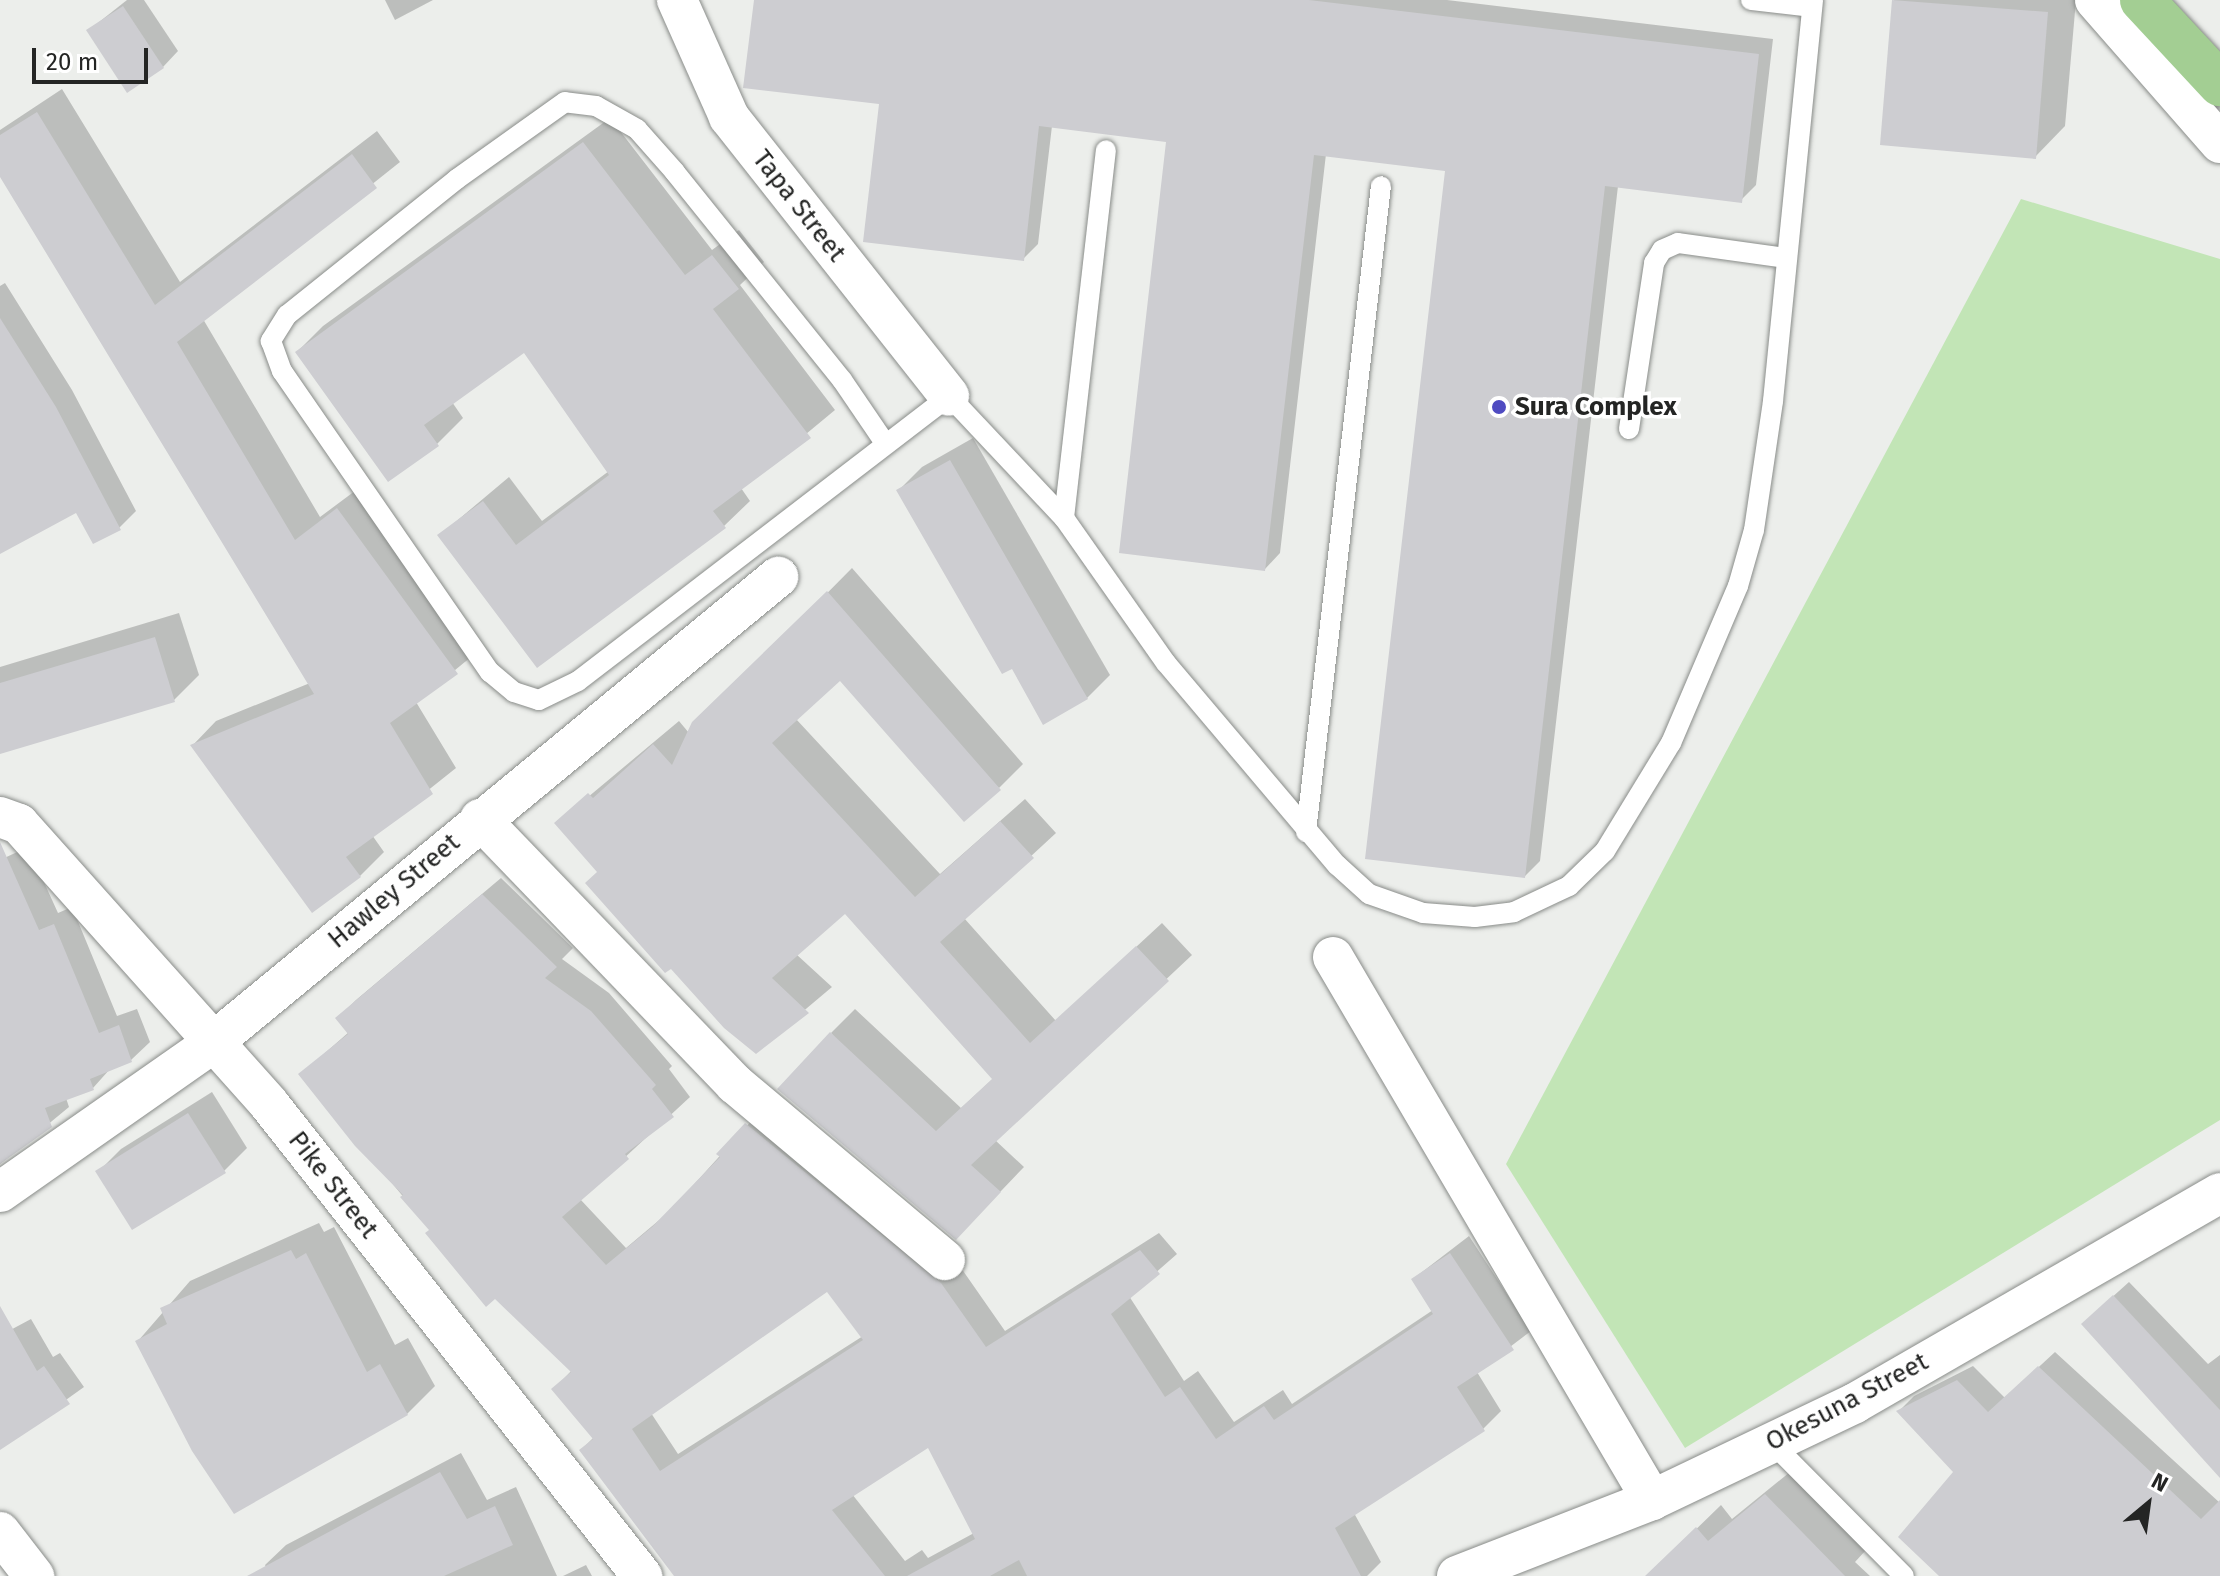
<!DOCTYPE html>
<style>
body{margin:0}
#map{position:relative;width:2220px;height:1576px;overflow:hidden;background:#eceeeb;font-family:"Fira Sans",sans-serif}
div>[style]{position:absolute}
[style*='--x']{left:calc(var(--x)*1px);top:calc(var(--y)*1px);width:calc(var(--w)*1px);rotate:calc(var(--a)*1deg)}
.green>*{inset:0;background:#c2e5b6}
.shadow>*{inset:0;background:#0003}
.building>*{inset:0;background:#cdcdd1}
.roads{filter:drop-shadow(0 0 2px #898c89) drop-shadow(0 0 2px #898c89)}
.service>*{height:20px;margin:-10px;padding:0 10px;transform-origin:10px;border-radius:10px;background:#fff}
.minor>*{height:40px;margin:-20px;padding:0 20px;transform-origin:20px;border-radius:20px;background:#fff}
.motorway>*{height:44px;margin:-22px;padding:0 22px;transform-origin:22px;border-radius:22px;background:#a3ce93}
.dots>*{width:22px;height:22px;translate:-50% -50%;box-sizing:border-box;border:4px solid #fff;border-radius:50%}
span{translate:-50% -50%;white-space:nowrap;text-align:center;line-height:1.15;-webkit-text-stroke:7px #fff;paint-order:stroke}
.street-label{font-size:26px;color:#242524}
.poi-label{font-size:26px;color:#242524;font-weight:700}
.left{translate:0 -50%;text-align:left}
.north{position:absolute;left:2108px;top:1464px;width:80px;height:80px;-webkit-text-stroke:6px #fff;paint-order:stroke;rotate:29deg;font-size:22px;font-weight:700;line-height:32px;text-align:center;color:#242524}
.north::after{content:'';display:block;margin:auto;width:28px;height:36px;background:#242524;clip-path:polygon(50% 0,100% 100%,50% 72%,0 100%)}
.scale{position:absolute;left:32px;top:48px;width:116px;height:36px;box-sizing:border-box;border:4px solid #242524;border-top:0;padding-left:10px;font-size:24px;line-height:28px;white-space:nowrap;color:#242524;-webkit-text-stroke:6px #fff;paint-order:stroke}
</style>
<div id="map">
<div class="green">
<div style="clip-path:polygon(2021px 199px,2220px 259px,2220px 1120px,1685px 1448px,1506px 1164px)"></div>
</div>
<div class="shadow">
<div style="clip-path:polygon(127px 0,144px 0,178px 51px,163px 67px,89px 30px)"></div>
<div style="clip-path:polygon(385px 0,433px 0,395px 20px)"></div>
<div style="clip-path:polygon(756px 0,1447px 0,1773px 39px,1756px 185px,1741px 200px,1618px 186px,1540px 861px,1525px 876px,1447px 169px,1326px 154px,1280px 553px,1265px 569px,1168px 140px,1052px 126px,1038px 244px,1023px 259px,881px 102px)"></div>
<div style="clip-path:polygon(1894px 0,2076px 0,2065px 126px,2035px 157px,1882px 143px)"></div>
<div style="clip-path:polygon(62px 89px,180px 282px,377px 131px,400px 162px,203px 319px,320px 517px,363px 485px,482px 648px,416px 702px,456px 768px,372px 835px,384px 852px,360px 876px,192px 746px,216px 721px,310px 683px,0 174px,0 130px)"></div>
<div style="clip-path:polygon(610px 118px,712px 250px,739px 230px,764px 262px,740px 285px,835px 410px,741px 488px,750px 501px,724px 526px,537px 665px,440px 535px,509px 477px,542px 521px,609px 471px,524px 350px,452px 402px,463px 418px,437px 444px,297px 352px,323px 326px)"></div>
<div style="clip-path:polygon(5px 283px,72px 390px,136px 511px,119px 528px,77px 510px,0 532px,0 286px)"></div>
<div style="clip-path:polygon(973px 438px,1110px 675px,1087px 698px,1012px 666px,899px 490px,922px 467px)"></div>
<div style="clip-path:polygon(852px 568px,1023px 764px,999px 788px,840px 678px,796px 719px,940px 874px,1025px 799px,1056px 833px,964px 918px,1056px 1021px,1162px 923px,1192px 955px,995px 1140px,1024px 1167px,980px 1213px,831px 1033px,855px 1009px,961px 1108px,994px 1078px,845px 912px,796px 954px,832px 987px,756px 1051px,557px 823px,679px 721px,689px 733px)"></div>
<div style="clip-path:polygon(179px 613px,199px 675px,174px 700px,0 752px,0 667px)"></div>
<div style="clip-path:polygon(28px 847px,58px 913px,72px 907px,117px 1016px,137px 1009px,150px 1042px,131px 1060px,110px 1069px,93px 1088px,66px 1098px,69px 1107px,0 1164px,0 860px)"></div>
<div style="clip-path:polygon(evenodd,501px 878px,573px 948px,562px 959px,609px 993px,672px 1066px,669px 1069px,690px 1097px,580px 1199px,626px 1248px,670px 1211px,765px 1106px,959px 1265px,1005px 1331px,1159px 1233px,1177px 1254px,1129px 1296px,1184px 1381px,1198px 1371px,1234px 1422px,1283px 1390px,1292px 1404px,1433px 1310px,1413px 1279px,1469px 1236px,1531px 1331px,1477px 1372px,1501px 1411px,1483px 1429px,1354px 1513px,1381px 1562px,1367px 1576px,677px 1576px,581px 1450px,594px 1437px,554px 1389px,572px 1370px,431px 1230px,301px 1074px,349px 1032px,338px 1018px,356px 1000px,501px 878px,828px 1289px,863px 1336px,678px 1454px,651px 1413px,828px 1289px,501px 878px,928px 1445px,974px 1533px,928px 1558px,922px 1550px,905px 1561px,852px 1494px,928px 1445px)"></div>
<div style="clip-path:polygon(212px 1092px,247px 1148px,224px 1171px,98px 1172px,121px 1149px)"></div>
<div style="clip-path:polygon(319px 1223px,324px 1232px,334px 1227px,395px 1345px,408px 1338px,435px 1386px,407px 1414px,138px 1341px,190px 1281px)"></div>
<div style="clip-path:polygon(2129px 1282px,2208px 1364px,2220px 1355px,2220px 1475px,2099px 1309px)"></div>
<div style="clip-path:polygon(31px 1319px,53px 1357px,60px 1353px,84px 1387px,0 1447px,0 1329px,3px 1334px)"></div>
<div style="clip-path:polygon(2055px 1352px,2220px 1503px,2220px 1576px,1941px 1576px,1956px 1471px,1899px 1411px,1914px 1396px,1973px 1366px,2005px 1398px)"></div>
<div style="clip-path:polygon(461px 1453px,487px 1500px,516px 1487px,557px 1576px,270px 1576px,265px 1565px,286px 1545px)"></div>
<div style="clip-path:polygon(1790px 1472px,1866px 1550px,1855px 1562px,1870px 1576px,1648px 1576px,1721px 1505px,1732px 1519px)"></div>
<div style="clip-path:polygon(586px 1565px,592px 1576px,563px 1576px)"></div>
</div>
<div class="building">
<div style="clip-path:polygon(754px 0,1309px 0,1759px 54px,1742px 203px,1605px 186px,1525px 878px,1365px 859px,1445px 171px,1314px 155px,1265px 571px,1119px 553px,1166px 142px,1039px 126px,1024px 261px,863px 242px,879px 104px,743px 88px)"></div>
<div style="clip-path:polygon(1892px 0,2048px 12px,2036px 159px,1880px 145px)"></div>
<div style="clip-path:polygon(123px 6px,164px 68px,127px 93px,86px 30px)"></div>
<div style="clip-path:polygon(37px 112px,155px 305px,352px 154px,377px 188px,177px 342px,295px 540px,337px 508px,458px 674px,390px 723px,433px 794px,346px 857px,361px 877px,312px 913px,190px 745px,314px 694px,0 177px,0 135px)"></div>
<div style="clip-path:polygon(583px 142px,685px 275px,712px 255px,739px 289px,713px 309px,811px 438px,713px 511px,726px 528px,537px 668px,437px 535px,483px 501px,516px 545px,609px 475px,524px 353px,424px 425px,439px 446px,388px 482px,295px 352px)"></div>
<div style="clip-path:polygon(0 318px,56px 407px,121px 530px,93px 544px,76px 513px,0 554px)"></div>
<div style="clip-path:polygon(950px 460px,1088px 699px,1043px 725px,1012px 669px,1002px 674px,896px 490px)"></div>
<div style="clip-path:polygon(827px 591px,1001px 790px,964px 822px,840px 681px,772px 743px,915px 897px,1000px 821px,1034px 858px,940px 942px,1030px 1043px,1136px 946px,1169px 981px,971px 1165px,1001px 1192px,956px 1240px,777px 1089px,830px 1032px,936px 1131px,992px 1079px,845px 914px,772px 978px,809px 1013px,756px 1054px,724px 1028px,671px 969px,665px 973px,585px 883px,597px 872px,554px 823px,588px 793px,593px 798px,653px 744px,672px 765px,692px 722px)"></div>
<div style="clip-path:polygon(155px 637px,175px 702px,0 754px,0 683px)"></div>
<div style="clip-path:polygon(0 842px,39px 930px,54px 924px,99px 1033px,119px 1025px,132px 1062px,90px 1079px,94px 1090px,45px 1108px,52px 1127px,0 1164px)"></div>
<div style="clip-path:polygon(evenodd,482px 894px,557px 967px,545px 978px,591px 1011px,656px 1085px,652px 1089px,674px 1117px,625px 1154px,629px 1159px,562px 1217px,606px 1265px,652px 1227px,720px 1157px,716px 1154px,745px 1123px,941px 1283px,986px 1347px,1140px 1250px,1160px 1274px,1111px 1314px,1165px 1397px,1180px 1387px,1216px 1439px,1264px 1406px,1274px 1420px,1433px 1314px,1411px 1279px,1450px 1253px,1514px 1350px,1457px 1387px,1485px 1431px,1335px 1528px,1361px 1576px,1027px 1576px,1019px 1560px,990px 1576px,907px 1576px,975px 1539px,928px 1448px,832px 1510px,885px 1576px,674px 1576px,579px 1450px,593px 1439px,551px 1389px,571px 1372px,495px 1299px,486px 1307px,425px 1233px,429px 1230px,400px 1197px,403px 1195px,355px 1146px,298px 1074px,348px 1034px,335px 1018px,482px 894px,827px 1292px,863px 1340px,660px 1471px,632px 1429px,827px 1292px)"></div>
<div style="clip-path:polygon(188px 1113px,226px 1173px,132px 1230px,95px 1171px)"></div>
<div style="clip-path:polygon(291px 1250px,296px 1259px,306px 1253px,367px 1372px,380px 1364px,408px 1415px,234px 1514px,192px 1451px,135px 1341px,167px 1324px,160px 1308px)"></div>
<div style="clip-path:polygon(2113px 1295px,2220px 1410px,2220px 1478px,2081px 1324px)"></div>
<div style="clip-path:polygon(0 1306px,37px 1371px,44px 1366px,70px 1404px,0 1450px)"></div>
<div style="clip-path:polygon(2038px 1366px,2201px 1519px,2220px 1500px,2220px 1576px,1939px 1576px,1898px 1537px,1953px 1472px,1896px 1411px,1957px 1380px,1988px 1412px)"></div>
<div style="clip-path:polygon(440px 1472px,467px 1519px,495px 1506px,513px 1545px,444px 1576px,247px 1576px)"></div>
<div style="clip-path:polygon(1765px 1494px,1845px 1576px,1645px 1576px,1696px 1527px,1708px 1541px)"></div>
</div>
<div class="roads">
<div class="service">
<div style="--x:1751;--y:0;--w:61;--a:6.5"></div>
<div style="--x:1629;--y:429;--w:168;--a:-81.4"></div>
<div style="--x:1654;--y:263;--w:15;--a:-58"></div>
<div style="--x:1662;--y:250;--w:17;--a:-24"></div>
<div style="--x:1678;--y:243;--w:109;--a:7.9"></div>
<div style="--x:885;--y:443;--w:76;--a:-124.3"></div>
<div style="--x:842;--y:380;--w:267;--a:-128.8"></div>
<div style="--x:675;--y:172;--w:57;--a:-131.5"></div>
<div style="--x:637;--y:129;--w:47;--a:-150.7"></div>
<div style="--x:596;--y:106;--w:31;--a:-173"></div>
<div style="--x:565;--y:102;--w:133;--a:144.5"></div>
<div style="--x:457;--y:179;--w:218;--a:141.3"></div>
<div style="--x:287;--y:315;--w:31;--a:122"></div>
<div style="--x:271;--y:341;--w:32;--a:70"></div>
<div style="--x:282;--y:371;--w:366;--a:55.4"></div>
<div style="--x:490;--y:672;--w:31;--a:40"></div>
<div style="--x:514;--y:692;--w:26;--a:18"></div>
<div style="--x:539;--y:700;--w:43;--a:-26"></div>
<div style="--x:578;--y:681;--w:468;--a:-37.5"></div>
<div style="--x:949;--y:396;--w:168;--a:46.7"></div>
<div style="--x:1064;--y:518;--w:177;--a:54.9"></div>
<div style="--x:1166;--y:663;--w:265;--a:49.8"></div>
<div style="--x:1337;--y:865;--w:43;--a:42.2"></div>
<div style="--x:1369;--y:894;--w:57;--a:19.4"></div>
<div style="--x:1423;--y:913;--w:52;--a:4.4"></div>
<div style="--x:1475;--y:917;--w:39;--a:-7"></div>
<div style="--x:1514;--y:912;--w:61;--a:-25.3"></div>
<div style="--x:1569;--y:886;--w:50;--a:-44.2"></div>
<div style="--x:1605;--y:851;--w:127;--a:-58.6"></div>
<div style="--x:1671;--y:743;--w:171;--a:-66.9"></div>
<div style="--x:1738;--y:586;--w:58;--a:-74.1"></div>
<div style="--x:1754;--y:530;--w:130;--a:-81.6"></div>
<div style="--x:1773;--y:401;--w:403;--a:-84.3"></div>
<div style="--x:1064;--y:518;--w:370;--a:-83.5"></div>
<div style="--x:1306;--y:832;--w:650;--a:-83.38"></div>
<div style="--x:1772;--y:1443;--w:187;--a:45.2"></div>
</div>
<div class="minor">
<div style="--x:677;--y:0;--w:128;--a:66"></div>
<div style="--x:729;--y:117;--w:355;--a:51.7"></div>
<div style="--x:2095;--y:0;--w:190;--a:48.8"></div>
<div style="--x:0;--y:817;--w:20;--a:20"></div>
<div style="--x:19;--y:824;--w:375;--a:48.2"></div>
<div style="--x:269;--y:1104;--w:602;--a:51.68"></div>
<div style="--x:480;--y:819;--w:368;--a:46.1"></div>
<div style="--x:735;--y:1084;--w:274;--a:40"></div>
<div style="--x:1333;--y:957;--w:630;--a:59.57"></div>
<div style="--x:0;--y:1192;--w:258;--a:-35"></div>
<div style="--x:211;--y:1044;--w:735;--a:-39.48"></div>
<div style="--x:0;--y:1532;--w:56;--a:52.3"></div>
<div style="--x:1457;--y:1576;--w:209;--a:-21.3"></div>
<div style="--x:1652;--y:1500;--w:225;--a:-25.5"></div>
<div style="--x:1855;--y:1403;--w:421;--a:-29.9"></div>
</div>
<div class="motorway">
<div style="--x:2142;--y:0;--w:115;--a:47.1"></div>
</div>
</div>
<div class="dots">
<div style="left:1499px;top:407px;background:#4f4bc1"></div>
</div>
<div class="street-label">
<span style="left:799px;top:206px;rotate:52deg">Tapa Street</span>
<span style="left:394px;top:891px;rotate:-40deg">Hawley Street</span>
<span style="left:333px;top:1185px;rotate:52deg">Pike Street</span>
<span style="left:1847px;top:1402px;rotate:-28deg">Okesuna Street</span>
</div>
<div class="poi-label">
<span class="left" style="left:1515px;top:407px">Sura Complex</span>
</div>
<div class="north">N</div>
<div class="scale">20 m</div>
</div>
